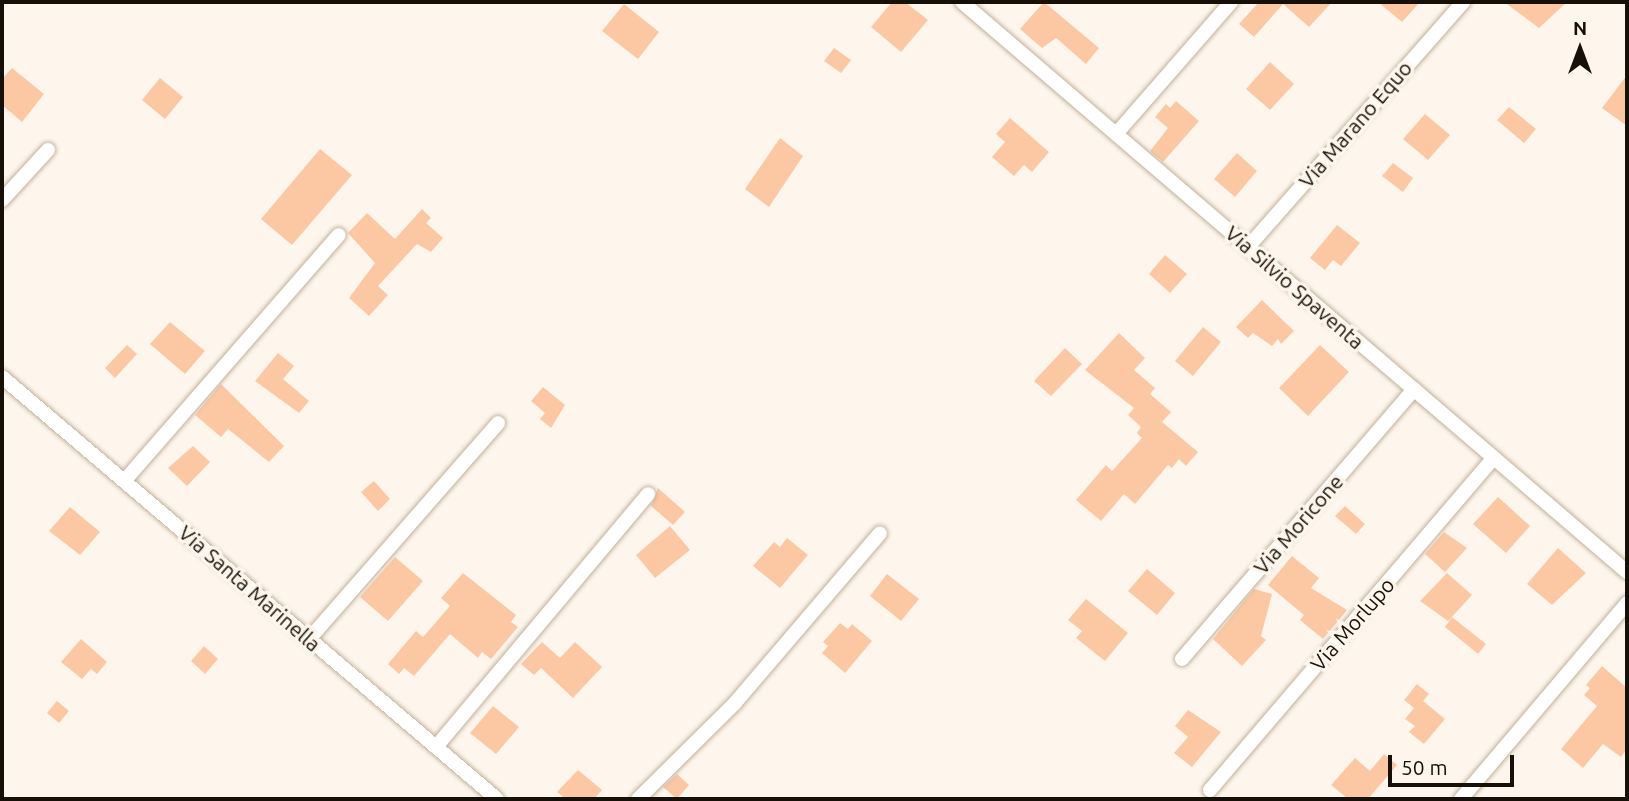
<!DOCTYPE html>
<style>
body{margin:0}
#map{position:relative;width:1629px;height:801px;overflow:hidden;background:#fef6ed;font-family:Ubuntu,sans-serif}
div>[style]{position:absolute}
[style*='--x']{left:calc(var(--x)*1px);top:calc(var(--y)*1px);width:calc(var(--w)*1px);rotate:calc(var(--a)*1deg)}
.building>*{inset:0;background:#fcc8a3}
.roads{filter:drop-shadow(0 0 2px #c2b09b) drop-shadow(0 0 2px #c2b09b)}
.minor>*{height:14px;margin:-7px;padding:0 7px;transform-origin:7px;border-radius:7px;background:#fff}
span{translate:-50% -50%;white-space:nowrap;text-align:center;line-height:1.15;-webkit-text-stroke:7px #fef6ed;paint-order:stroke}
.street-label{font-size:21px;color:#161008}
.frame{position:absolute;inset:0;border:4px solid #161008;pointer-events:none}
.north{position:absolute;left:1545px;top:14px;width:70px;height:70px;-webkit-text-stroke:5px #fef6ed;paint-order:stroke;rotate:0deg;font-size:19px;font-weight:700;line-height:28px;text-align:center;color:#161008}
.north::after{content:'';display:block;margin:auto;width:24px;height:32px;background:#161008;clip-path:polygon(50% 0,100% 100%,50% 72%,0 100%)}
.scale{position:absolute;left:1388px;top:755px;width:126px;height:32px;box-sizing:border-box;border:4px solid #161008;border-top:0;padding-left:9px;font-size:21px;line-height:24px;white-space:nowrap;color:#161008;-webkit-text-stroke:5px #fef6ed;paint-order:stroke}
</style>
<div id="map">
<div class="building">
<div style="clip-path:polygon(892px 2px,905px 2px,928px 20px,901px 52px,871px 27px)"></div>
<div style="clip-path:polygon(1044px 2px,1099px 48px,1086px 64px,1056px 38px,1042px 48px,1020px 29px)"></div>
<div style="clip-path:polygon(1259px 2px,1332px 2px,1309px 27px,1283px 4px,1254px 37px,1239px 24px)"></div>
<div style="clip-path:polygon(1378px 2px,1420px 2px,1402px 22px)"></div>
<div style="clip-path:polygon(1504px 2px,1567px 2px,1539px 28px)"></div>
<div style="clip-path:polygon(624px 4px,659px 32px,638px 59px,602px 31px)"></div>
<div style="clip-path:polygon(834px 48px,851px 60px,841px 73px,824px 61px)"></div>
<div style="clip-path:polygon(1270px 62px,1294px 84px,1270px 110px,1246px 89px)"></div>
<div style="clip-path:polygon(12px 68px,44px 94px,22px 122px,2px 105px,2px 79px)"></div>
<div style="clip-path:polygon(1627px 75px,1627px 126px,1602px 108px)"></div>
<div style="clip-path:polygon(160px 78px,183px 97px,165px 119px,142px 100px)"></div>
<div style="clip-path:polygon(1176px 101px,1199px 121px,1163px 162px,1150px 151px,1168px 128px,1155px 117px,1166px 104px,1170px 108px)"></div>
<div style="clip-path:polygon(1509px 107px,1536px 129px,1524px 143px,1497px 120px)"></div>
<div style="clip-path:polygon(1425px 114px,1450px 135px,1428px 160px,1403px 139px)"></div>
<div style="clip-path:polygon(1010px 118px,1049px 152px,1032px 172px,1024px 165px,1014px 176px,992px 157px,1005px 142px,996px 134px)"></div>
<div style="clip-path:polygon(780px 138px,803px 156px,769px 207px,745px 189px)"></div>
<div style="clip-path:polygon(320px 149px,352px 175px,292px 245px,261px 219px)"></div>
<div style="clip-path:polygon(1237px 153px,1257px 171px,1235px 197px,1214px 179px)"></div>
<div style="clip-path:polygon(1393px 163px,1413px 178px,1403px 192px,1382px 176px)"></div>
<div style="clip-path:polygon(422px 209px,431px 218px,426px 223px,443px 238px,431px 252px,417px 244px,378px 286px,388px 295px,369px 316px,349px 298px,375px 263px,348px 233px,367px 213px,395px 239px)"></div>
<div style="clip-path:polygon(1337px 225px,1360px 243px,1341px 266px,1333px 260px,1325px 270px,1310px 258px)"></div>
<div style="clip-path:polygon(1165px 255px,1187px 274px,1170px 293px,1149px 274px)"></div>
<div style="clip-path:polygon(1262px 300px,1294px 331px,1281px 344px,1278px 339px,1272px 346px,1253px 333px,1248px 338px,1236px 327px)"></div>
<div style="clip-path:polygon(170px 322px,205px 351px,185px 374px,150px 344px)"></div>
<div style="clip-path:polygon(1203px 327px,1221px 342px,1193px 376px,1175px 361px)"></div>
<div style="clip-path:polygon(1119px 333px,1145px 358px,1134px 370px,1155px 388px,1150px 394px,1171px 412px,1162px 422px,1198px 452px,1186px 466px,1179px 459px,1172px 468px,1168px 465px,1135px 504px,1124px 494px,1101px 521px,1076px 500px,1106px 465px,1112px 471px,1142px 438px,1137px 433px,1141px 427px,1128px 415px,1134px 408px,1085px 370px)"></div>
<div style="clip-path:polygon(127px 345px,137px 354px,115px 378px,105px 368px)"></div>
<div style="clip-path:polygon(1320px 345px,1349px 372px,1308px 416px,1279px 388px)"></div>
<div style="clip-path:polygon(1065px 348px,1082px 364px,1051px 396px,1034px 381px)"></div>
<div style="clip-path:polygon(278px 353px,294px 366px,283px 379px,309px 401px,299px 413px,255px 381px)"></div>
<div style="clip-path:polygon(221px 384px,284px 446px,269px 462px,228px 429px,221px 437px,195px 415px)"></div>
<div style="clip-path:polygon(543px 387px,565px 405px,551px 428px,540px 419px,545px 413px,531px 401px)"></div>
<div style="clip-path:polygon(193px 446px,210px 462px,187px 486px,168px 468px)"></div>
<div style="clip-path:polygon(374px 481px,390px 499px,378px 511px,361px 492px)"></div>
<div style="clip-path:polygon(658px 488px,685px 512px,673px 525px,651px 506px)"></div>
<div style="clip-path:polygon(1498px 497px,1530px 526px,1506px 553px,1473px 524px)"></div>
<div style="clip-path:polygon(1345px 506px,1365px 524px,1356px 534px,1335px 516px)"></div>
<div style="clip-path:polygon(70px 507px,100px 532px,80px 555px,49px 531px)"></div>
<div style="clip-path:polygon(670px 526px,690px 550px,655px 578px,636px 555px)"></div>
<div style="clip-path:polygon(1444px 532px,1467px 548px,1445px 572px,1425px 554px)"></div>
<div style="clip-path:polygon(787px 538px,808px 555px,780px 588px,753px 566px,774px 542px,780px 547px)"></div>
<div style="clip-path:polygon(1558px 548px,1586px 573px,1552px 605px,1527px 584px)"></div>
<div style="clip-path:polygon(1292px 556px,1319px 578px,1311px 588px,1347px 610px,1323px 639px,1300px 620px,1304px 615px,1268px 585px)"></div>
<div style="clip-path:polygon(395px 557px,423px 581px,388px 621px,360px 597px)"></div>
<div style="clip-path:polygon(1147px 569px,1175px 593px,1157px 615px,1128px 591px)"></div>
<div style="clip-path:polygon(463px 573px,516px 615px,511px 622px,518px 627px,491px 659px,482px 652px,478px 658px,450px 634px,414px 676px,404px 668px,399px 674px,388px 664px,416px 631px,423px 637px,450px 606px,441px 598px)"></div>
<div style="clip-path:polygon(1447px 573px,1472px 595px,1448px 621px,1420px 601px)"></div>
<div style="clip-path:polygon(887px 574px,919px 599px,901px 621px,870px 596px)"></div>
<div style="clip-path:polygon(1254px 589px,1272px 594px,1261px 636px,1266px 640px,1242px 666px,1213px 639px)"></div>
<div style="clip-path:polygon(1086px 599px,1128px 633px,1105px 661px,1076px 638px,1082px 631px,1068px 620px)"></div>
<div style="clip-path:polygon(1452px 617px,1486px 644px,1478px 654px,1445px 627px)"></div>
<div style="clip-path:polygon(840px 623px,848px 629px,852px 624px,872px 641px,845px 673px,822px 653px,828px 646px,823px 642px)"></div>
<div style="clip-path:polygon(81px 639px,107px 662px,97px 674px,91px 669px,82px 679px,61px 662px)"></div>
<div style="clip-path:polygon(542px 642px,560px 658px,575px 642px,602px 667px,573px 698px,541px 668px,534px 675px,521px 664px)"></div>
<div style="clip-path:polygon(204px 646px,218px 659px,205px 674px,191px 661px)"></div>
<div style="clip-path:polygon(1602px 666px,1627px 688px,1627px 749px,1621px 757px,1603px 744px,1583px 768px,1561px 749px,1597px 706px,1584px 695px,1590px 688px,1586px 685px)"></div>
<div style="clip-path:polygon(1417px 684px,1429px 694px,1423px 701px,1445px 719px,1424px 744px,1409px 732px,1415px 726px,1405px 719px,1414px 708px,1404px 700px)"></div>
<div style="clip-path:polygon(57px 701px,69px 711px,59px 723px,47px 713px)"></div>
<div style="clip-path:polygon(493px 706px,519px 727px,496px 754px,470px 733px)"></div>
<div style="clip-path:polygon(1188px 710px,1221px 732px,1192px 767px,1174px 753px,1188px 737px,1175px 726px)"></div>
<div style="clip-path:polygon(1384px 754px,1397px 765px,1368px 799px,1348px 799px,1331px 785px,1355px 758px,1370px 771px)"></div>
<div style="clip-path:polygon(578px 770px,602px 790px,594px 799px,566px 799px,557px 792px)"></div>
<div style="clip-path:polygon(677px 774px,689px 785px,677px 799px,663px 787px)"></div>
</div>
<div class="roads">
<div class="minor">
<div style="--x:962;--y:2;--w:876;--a:40.6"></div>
<div style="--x:1116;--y:134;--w:175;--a:-48.9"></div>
<div style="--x:2;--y:200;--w:68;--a:-47.4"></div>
<div style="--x:1248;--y:247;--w:326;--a:-48.7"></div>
<div style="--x:2;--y:377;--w:650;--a:40.45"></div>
<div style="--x:125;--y:480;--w:325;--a:-48.9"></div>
<div style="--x:309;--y:639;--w:287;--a:-48.8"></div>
<div style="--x:1182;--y:659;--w:356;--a:-49.3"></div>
<div style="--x:436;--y:747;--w:330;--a:-50"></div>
<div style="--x:1210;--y:790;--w:437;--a:-49.5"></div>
<div style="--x:638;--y:799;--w:136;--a:-44.7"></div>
<div style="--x:735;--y:703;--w:223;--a:-49.5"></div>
<div style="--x:1461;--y:799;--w:257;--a:-49.7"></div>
</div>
</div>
<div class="street-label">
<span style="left:1355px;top:124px;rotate:-49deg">Via Marano Equo</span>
<span style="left:1295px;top:287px;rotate:41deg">Via Silvio Spaventa</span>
<span style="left:1298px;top:524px;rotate:-49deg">Via Moricone</span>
<span style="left:250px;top:588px;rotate:41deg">Via Santa Marinella</span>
<span style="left:1352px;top:624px;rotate:-49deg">Via Morlupo</span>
</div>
<div class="frame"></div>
<div class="north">N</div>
<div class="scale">50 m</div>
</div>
